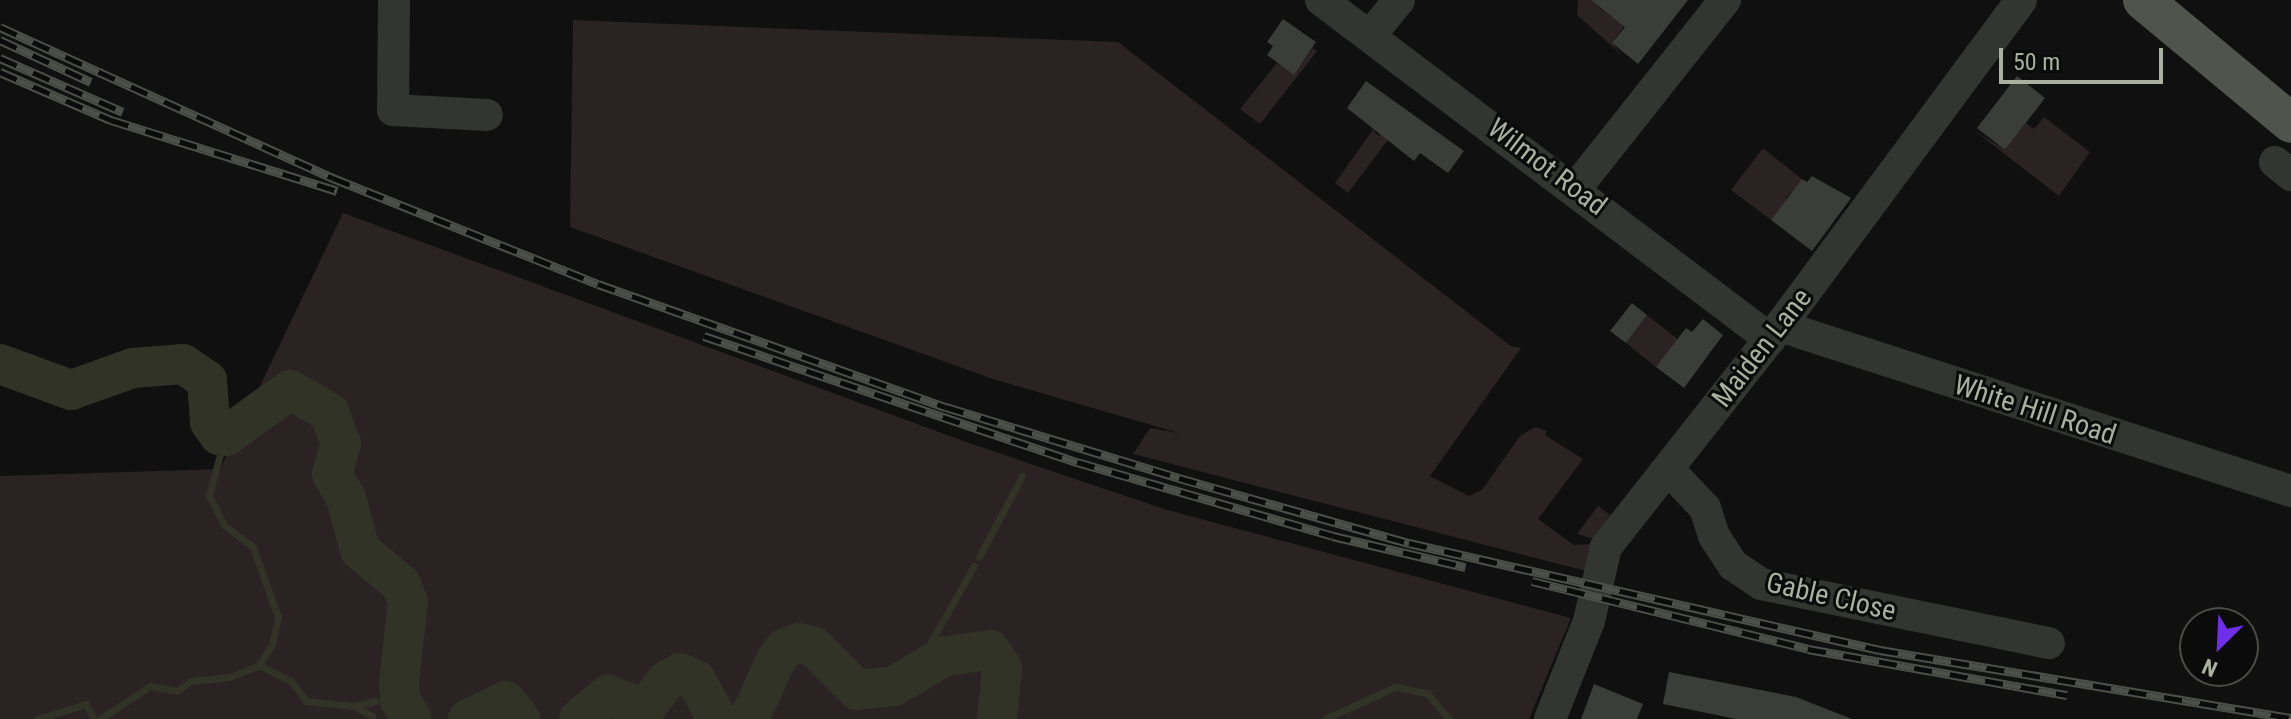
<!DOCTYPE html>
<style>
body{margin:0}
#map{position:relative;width:2291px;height:719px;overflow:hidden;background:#0f100f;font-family:"Roboto Condensed",sans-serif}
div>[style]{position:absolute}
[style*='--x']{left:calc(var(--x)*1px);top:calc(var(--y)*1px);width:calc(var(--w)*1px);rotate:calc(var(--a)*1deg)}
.green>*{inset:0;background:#2a2223}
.stream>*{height:7px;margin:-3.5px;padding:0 3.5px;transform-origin:3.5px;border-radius:3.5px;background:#313326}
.river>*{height:40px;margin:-20px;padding:0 20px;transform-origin:20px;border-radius:20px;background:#313326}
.building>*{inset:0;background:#3b3d39}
.minor>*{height:32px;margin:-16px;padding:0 16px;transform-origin:16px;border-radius:16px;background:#323530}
.major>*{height:40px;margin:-20px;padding:0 20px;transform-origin:20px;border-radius:20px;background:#50544c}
.rail>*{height:9px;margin-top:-4.5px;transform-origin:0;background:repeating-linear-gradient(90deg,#0a0b0a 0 18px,#4d5049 0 36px);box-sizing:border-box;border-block:2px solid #4d5049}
span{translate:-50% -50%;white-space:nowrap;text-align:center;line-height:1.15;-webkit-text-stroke:6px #0a0b0a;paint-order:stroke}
.street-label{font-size:28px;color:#abb1a1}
.north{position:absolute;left:2179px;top:607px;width:80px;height:80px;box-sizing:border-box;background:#0a0b0a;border:2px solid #4a4d46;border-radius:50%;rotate:204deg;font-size:22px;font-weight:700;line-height:32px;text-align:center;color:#abb1a1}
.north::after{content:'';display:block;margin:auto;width:28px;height:36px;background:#6f2fe9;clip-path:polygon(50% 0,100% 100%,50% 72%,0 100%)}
.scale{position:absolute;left:1999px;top:48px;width:164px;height:36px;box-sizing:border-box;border:4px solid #abb1a1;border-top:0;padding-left:10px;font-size:24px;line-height:28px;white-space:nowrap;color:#abb1a1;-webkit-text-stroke:6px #0a0b0a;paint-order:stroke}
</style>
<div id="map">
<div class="green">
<div style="clip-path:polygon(1578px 0,1591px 0,1604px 11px,1643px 0,1612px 43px,1622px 55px,1577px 15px)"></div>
<div style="clip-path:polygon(573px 20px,1118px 42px,1511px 346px,1521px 348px,1430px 476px,1469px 496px,1482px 490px,1520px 436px,1535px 427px,1547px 431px,1545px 435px,1583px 459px,1538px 519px,1574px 545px,1591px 544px,1586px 571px,1133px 454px,1150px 428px,1179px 433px,993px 379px,570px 227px)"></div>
<div style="clip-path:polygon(1313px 48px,1317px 51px,1260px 124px,1240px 109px,1277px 63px,1294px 74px)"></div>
<div style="clip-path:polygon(2044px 117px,2090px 152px,2059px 196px,1975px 131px,2005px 150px,2026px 123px,2034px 129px)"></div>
<div style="clip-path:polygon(1377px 124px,1374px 132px,1379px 136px,1386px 128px,1393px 133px,1348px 193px,1335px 183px)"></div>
<div style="clip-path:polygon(1763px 148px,1802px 179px,1798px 185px,1807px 204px,1792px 192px,1786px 198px,1792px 203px,1771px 220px,1731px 190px)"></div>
<div style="clip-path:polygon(343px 213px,969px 443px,1164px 509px,1571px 618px,1529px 719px,0 719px,0 476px,220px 469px)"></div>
<div style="clip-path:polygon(1647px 315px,1684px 344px,1656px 367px,1626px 343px)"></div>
<div style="clip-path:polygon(1598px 506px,1610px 515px,1594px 539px,1577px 534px)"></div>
</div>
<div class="stream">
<div style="--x:979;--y:557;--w:92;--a:-62"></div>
<div style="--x:259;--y:665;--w:36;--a:27"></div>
<div style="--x:291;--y:681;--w:25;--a:53"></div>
<div style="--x:306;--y:701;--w:48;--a:5.9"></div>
<div style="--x:354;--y:706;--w:21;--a:29"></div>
<div style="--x:910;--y:679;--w:130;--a:-60.5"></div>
<div style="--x:354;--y:706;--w:22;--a:-13"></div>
<div style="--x:37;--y:719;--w:51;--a:-17"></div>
<div style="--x:86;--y:704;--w:17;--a:62"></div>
<div style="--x:100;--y:719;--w:60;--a:-33.4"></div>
<div style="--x:150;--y:686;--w:27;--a:10"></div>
<div style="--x:177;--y:691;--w:17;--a:-36"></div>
<div style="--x:191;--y:681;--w:39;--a:-6"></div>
<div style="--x:230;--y:677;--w:31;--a:-22"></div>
<div style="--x:259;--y:665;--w:25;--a:-58"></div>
<div style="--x:272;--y:644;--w:28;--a:-77"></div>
<div style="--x:278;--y:617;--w:74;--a:-109.7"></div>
<div style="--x:253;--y:547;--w:36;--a:-143"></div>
<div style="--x:224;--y:525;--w:34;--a:-117"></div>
<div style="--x:209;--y:495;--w:46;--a:-74.7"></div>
<div style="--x:1325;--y:719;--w:77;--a:-24.6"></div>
<div style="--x:1395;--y:687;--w:33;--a:11"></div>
<div style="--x:1427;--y:693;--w:34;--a:50"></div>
</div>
<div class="river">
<div style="--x:0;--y:364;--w:76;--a:20.1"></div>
<div style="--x:71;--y:390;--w:66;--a:-19.5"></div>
<div style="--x:133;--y:368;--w:50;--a:-4.6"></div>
<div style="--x:183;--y:364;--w:29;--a:34"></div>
<div style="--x:207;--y:380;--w:42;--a:85.9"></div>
<div style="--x:210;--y:422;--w:16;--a:55"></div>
<div style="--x:219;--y:435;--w:7;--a:8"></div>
<div style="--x:226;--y:436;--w:79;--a:-35.7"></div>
<div style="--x:290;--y:390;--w:45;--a:29.4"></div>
<div style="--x:329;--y:412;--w:33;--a:69"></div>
<div style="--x:341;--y:443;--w:32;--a:106"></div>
<div style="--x:332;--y:474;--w:28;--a:60"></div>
<div style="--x:346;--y:498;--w:54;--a:74.9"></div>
<div style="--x:360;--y:550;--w:53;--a:39.7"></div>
<div style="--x:401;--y:584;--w:19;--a:69"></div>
<div style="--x:408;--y:602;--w:81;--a:96.4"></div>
<div style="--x:399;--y:682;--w:18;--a:87"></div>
<div style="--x:400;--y:700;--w:22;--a:58"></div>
<div style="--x:468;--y:719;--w:42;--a:-25.3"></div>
<div style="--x:506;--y:701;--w:23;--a:52"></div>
<div style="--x:579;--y:719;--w:38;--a:-40"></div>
<div style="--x:608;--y:695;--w:40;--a:21"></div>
<div style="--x:645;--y:709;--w:35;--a:-53"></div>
<div style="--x:666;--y:681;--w:16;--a:-30"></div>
<div style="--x:680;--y:673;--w:17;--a:24"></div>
<div style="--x:696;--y:680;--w:44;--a:61.7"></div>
<div style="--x:749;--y:719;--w:65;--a:-65.4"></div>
<div style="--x:776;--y:660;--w:15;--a:-53"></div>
<div style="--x:785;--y:648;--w:15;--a:-20"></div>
<div style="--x:799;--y:643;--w:14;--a:12"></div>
<div style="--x:813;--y:646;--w:62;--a:45"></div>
<div style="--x:857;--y:690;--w:37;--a:-6"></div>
<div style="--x:894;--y:686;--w:59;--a:-30.5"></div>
<div style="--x:945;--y:656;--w:45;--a:-7.6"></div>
<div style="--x:990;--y:650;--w:22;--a:56"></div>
<div style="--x:1002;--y:668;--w:51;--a:95.6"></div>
</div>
<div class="building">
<div style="clip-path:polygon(1591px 0,1688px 0,1638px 64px,1612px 43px,1625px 27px)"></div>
<div style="clip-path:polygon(1283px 19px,1316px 42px,1294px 75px,1267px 55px,1273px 46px,1267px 42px)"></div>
<div style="clip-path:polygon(2017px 76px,2045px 98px,2005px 150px,1977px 128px)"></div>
<div style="clip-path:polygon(1366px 81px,1464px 151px,1448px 173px,1420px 153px,1414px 161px,1347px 108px)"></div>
<div style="clip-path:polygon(1812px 176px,1851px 198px,1812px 251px,1771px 220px,1802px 179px,1807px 182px)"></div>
<div style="clip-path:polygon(1632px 303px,1647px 315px,1626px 343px,1610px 331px)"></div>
<div style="clip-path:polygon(1703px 319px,1723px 335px,1684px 388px,1656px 367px,1686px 328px,1692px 332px)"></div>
<div style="clip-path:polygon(1669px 672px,1796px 697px,1852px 719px,1736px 719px,1663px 704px)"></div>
<div style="clip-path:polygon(1594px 684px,1643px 704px,1637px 719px,1581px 719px)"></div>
</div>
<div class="minor">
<div style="--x:394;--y:0;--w:110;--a:90.5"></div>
<div style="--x:393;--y:110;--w:94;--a:3"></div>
<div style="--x:1321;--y:0;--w:563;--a:37.05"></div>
<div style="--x:1370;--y:36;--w:46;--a:-51.1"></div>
<div style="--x:2275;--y:162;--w:21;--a:39"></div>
<div style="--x:1576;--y:188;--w:240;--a:-51.6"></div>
<div style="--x:1780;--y:326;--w:537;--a:17.9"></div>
<div style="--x:1668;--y:469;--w:54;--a:46.5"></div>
<div style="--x:1705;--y:508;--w:29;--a:72"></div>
<div style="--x:1714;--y:536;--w:35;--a:57"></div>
<div style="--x:1733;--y:565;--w:34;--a:34"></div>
<div style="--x:1761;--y:584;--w:294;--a:11.6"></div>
<div style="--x:1550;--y:719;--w:105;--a:-68.3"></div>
<div style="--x:1589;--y:621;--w:76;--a:-77.1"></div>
<div style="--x:1606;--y:547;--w:281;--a:-51.8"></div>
<div style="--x:1780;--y:326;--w:405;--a:-53.5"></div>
</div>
<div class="major">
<div style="--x:2143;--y:0;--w:192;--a:39.7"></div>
</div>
<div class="rail">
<div style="--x:0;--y:27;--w:366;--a:24.4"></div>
<div style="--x:333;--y:178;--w:285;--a:21.8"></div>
<div style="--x:598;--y:284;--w:369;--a:19.5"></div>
<div style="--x:946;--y:407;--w:244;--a:16.9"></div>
<div style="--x:1179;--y:478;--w:239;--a:15.8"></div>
<div style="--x:1409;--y:543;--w:483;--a:12.8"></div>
<div style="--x:1880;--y:650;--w:417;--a:9.4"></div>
<div style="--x:0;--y:40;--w:100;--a:24.8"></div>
<div style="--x:0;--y:58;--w:134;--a:23.7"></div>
<div style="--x:0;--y:72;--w:121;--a:23.4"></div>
<div style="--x:111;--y:120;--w:237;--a:17.4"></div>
<div style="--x:704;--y:336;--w:394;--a:18.7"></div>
<div style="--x:1077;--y:462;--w:266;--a:16.1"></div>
<div style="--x:1333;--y:536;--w:136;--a:13.2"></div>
<div style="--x:1532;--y:581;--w:284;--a:13.8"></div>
<div style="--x:1808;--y:649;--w:263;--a:10.1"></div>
</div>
<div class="street-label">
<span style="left:1547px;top:167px;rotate:37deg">Wilmot Road</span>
<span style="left:1762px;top:348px;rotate:-52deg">Maiden Lane</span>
<span style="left:2035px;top:410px;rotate:18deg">White Hill Road</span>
<span style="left:1831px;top:597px;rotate:13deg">Gable Close</span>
</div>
<div class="north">N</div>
<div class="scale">50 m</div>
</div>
